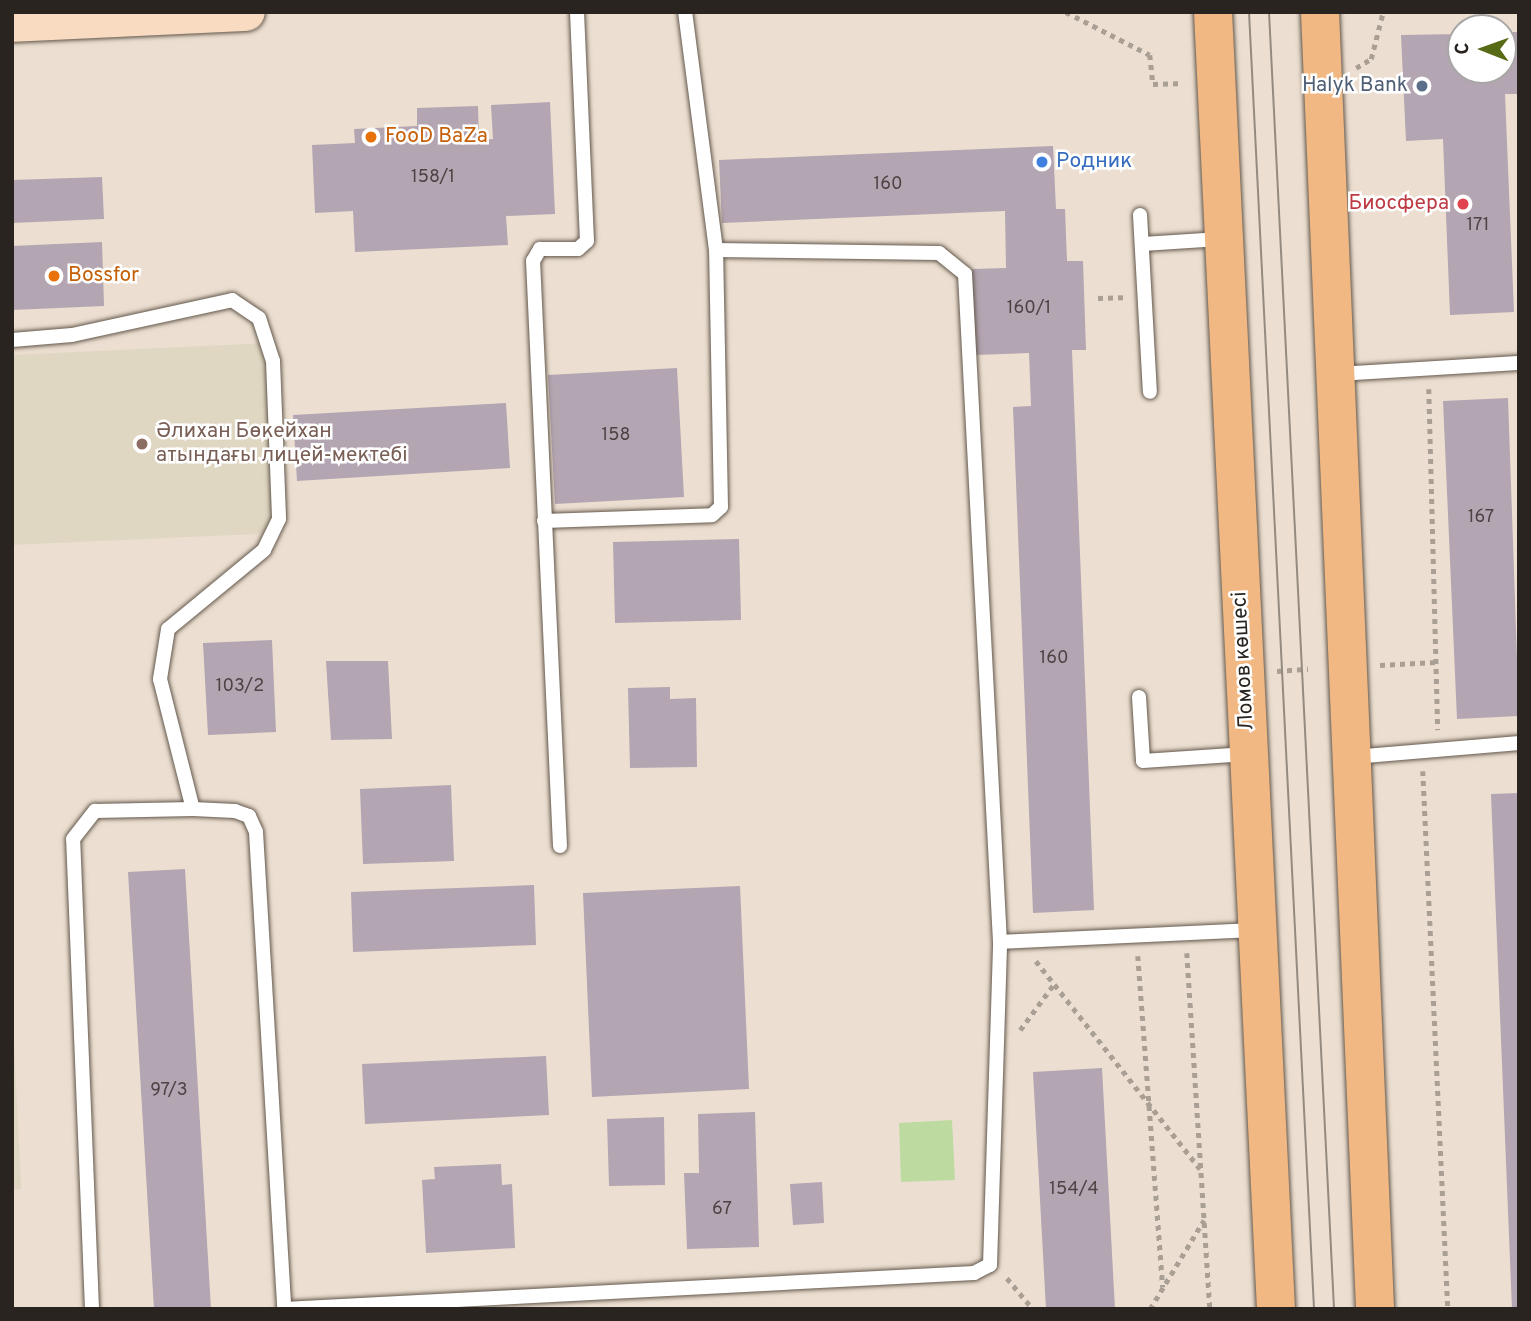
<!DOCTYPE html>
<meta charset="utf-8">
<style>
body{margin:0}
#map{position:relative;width:1531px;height:1321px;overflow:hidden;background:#ecdfd1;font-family:Overpass,sans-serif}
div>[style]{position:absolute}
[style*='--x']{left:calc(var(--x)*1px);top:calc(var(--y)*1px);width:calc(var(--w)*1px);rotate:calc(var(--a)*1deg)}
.education>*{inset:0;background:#e0d7c2}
.green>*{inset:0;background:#bddaa0}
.building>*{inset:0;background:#b3a5b1}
.path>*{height:4.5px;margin-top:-2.25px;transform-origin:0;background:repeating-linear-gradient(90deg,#a99f94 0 5px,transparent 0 10px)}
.roads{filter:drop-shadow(0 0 2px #63584c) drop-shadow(0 0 2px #63584c)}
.lane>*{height:14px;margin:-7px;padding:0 7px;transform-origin:7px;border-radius:7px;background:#fff}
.secondary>*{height:38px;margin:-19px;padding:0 19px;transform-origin:19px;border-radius:19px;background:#f8dbc1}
.primary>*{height:38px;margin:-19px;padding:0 19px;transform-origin:19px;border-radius:19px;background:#f1b883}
.tram>*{height:2px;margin:-1px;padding:0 1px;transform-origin:1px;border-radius:1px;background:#948a80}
.dots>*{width:19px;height:19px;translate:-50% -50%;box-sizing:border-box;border:4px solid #fff;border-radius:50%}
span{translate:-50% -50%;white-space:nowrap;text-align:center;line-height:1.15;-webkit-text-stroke:5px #fff;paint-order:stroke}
.number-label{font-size:18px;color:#4c4444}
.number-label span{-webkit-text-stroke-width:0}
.service-label{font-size:21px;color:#4e5e75}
.right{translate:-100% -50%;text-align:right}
.food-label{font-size:21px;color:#c56008}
.left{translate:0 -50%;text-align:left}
.shop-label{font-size:21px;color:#366cbe}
.health-label{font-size:21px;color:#be3a42}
.education-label{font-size:21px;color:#785e54}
.street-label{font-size:21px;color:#29241f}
.frame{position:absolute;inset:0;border:14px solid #29241f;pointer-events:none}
.north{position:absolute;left:1447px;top:14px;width:70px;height:70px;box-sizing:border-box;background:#fff;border:2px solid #a9a7a5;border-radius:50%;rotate:271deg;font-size:19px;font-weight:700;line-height:28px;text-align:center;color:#29241f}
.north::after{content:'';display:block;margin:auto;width:24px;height:32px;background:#576a16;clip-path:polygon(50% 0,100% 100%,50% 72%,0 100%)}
</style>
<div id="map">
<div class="education">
<div style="clip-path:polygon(267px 343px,276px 533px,12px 545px,12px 355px)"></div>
<div style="clip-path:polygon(12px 997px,21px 1189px,12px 1189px)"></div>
</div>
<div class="green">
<div style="clip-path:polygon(952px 1120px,955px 1180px,901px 1182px,899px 1123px)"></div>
</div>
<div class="building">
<div style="clip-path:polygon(1503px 32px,1519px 32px,1519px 94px,1505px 94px,1514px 312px,1450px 315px,1443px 139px,1406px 141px,1401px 35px,1461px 34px,1461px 70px,1503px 70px)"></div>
<div style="clip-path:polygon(550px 102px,555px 214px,506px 216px,508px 245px,355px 252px,353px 211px,315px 213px,312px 145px,355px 143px,354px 129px,417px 126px,417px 108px,478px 106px,479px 140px,493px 139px,491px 105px)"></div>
<div style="clip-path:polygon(1053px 146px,1056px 209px,1065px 209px,1067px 261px,1083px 261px,1086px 350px,1072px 350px,1094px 910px,1033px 913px,1013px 407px,1031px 406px,1029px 353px,975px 355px,972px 269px,1006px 268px,1005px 211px,722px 223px,719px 160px)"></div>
<div style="clip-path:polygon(102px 177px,104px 219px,12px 223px,12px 180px)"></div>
<div style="clip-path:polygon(102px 242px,104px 306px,12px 310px,12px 246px)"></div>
<div style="clip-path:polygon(677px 368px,684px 497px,555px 504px,548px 375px)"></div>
<div style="clip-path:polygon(1508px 398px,1519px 716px,1457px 719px,1443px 401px)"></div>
<div style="clip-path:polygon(506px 403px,510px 468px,297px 481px,293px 415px)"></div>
<div style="clip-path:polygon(739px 539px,741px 620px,615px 623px,613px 542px)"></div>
<div style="clip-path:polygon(272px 640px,276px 732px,208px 735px,203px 643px)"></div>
<div style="clip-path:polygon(326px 661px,388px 661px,392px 739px,331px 740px)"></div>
<div style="clip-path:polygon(670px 687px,670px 699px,696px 698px,697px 767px,630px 768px,628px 688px)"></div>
<div style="clip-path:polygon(451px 785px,454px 861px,363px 864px,360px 789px)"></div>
<div style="clip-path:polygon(1519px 793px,1519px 1309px,1512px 1309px,1491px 794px)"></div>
<div style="clip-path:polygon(185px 869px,211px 1309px,154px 1309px,128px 872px)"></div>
<div style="clip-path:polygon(534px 885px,536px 945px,353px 952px,351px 892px)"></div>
<div style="clip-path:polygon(740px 886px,749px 1089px,592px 1097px,583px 893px)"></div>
<div style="clip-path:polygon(546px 1056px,549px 1115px,365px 1124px,362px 1064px)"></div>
<div style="clip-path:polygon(1102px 1068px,1115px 1309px,1046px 1309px,1033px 1072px)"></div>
<div style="clip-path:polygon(755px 1112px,759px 1247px,687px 1249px,684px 1173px,699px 1173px,698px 1114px)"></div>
<div style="clip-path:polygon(664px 1117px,665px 1185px,609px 1186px,607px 1119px)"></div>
<div style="clip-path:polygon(501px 1164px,502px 1185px,512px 1184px,515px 1248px,426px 1253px,422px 1180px,435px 1179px,434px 1167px)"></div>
<div style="clip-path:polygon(822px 1182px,824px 1223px,793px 1225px,790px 1184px)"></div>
</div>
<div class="path">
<div style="--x:1066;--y:12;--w:94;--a:27.1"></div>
<div style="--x:1150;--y:55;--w:29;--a:84"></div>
<div style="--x:1153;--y:84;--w:25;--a:-2"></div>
<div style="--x:1356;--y:68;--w:17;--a:-31"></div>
<div style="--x:1371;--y:59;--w:49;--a:-75.7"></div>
<div style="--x:1098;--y:298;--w:25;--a:-2"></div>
<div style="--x:1429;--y:389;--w:341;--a:88.5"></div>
<div style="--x:1380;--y:665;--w:56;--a:-3.1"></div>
<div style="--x:1277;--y:671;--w:31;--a:-4"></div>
<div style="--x:1423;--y:771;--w:539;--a:87.34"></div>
<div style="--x:1187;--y:953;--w:357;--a:86.3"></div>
<div style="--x:1138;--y:956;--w:332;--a:85.7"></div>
<div style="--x:1036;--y:961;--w:265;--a:51.7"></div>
<div style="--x:1020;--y:1030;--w:57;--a:-53.5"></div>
<div style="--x:1007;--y:1278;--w:40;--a:50"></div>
<div style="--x:1150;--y:1309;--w:104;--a:-58.8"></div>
</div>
<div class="roads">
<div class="lane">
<div style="--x:1140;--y:215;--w:177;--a:86.8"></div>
<div style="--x:1142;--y:244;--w:79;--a:-3.6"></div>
<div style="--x:12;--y:340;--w:60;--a:-4.8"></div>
<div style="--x:72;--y:335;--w:164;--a:-12.3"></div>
<div style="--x:232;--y:300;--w:32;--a:34"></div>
<div style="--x:259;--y:318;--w:45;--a:72"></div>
<div style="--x:273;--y:361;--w:158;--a:87.8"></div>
<div style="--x:279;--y:519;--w:34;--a:116"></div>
<div style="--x:264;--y:550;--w:124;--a:140.5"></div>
<div style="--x:168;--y:629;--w:51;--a:99.1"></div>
<div style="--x:160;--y:679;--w:134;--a:75.8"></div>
<div style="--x:1337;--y:374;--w:182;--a:-3.5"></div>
<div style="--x:544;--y:521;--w:168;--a:-2"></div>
<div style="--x:712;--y:515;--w:12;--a:-42"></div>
<div style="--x:721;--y:507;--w:257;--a:-91.1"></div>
<div style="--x:716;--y:250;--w:240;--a:-97.4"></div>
<div style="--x:1139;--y:697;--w:64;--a:86.4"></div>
<div style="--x:1143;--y:761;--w:104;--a:-3.9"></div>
<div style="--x:1353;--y:757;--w:167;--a:-4.8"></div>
<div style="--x:560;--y:846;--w:586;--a:-92.64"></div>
<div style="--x:533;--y:261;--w:14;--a:-60"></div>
<div style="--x:540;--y:249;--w:38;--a:0"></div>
<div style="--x:578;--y:249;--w:12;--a:-42"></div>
<div style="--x:587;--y:241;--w:229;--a:-92.5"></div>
<div style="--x:1000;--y:942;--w:258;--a:-2.7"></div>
<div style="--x:92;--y:1309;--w:470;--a:-92.3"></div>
<div style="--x:73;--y:839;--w:36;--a:-52"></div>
<div style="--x:95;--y:811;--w:98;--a:-1.2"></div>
<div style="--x:193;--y:809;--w:42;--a:2.7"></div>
<div style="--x:235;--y:811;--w:15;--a:20"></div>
<div style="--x:249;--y:816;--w:17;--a:66"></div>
<div style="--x:256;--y:832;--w:477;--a:86.6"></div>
<div style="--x:284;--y:1309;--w:691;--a:-2.99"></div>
<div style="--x:974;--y:1273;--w:18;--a:-27"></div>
<div style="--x:990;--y:1265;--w:323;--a:-88.2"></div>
<div style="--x:1000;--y:942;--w:669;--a:-93"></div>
<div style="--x:965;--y:274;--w:33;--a:-141"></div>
<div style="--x:939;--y:253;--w:223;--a:-179.2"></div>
</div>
<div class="secondary">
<div style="--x:12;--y:23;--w:234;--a:-2.7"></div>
</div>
<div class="primary">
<div style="--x:1213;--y:12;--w:1299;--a:87.22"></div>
<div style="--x:1320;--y:12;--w:1298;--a:87.57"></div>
</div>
</div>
<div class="tram">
<div style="--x:1249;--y:12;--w:1299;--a:87.13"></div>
<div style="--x:1269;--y:12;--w:1299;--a:87.13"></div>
</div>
<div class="dots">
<div style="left:1422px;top:86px;background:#5c6f8a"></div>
<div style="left:371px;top:137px;background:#e8710a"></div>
<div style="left:1042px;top:162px;background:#3f7fe0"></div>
<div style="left:1463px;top:204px;background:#e0444e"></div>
<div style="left:54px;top:276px;background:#e8710a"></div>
<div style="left:142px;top:444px;background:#8d6e63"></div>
</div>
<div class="number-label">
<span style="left:433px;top:178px">158/1</span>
<span style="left:888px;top:185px">160</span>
<span style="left:1478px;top:226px">171</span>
<span style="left:1029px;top:309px">160/1</span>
<span style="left:616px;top:436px">158</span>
<span style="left:1481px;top:518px">167</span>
<span style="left:1054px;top:659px">160</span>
<span style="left:240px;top:687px">103/2</span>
<span style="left:169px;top:1091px">97/3</span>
<span style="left:1074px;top:1190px">154/4</span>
<span style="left:722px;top:1210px">67</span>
</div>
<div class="service-label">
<span class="right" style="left:1408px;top:86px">Halyk Bank</span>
</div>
<div class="food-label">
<span class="left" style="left:385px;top:137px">FooD BaZa</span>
<span class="left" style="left:68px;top:276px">Bossfor</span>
</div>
<div class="shop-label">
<span class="left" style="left:1056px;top:162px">Родник</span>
</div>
<div class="health-label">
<span class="right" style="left:1449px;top:204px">Биосфера</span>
</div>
<div class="education-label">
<span class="left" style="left:156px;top:444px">Әлихан Бөкейхан<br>атындағы лицей-мектебі</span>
</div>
<div class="street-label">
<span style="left:1244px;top:661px;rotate:-93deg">Ломов көшесі</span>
</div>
<div class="frame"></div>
<div class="north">С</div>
</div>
